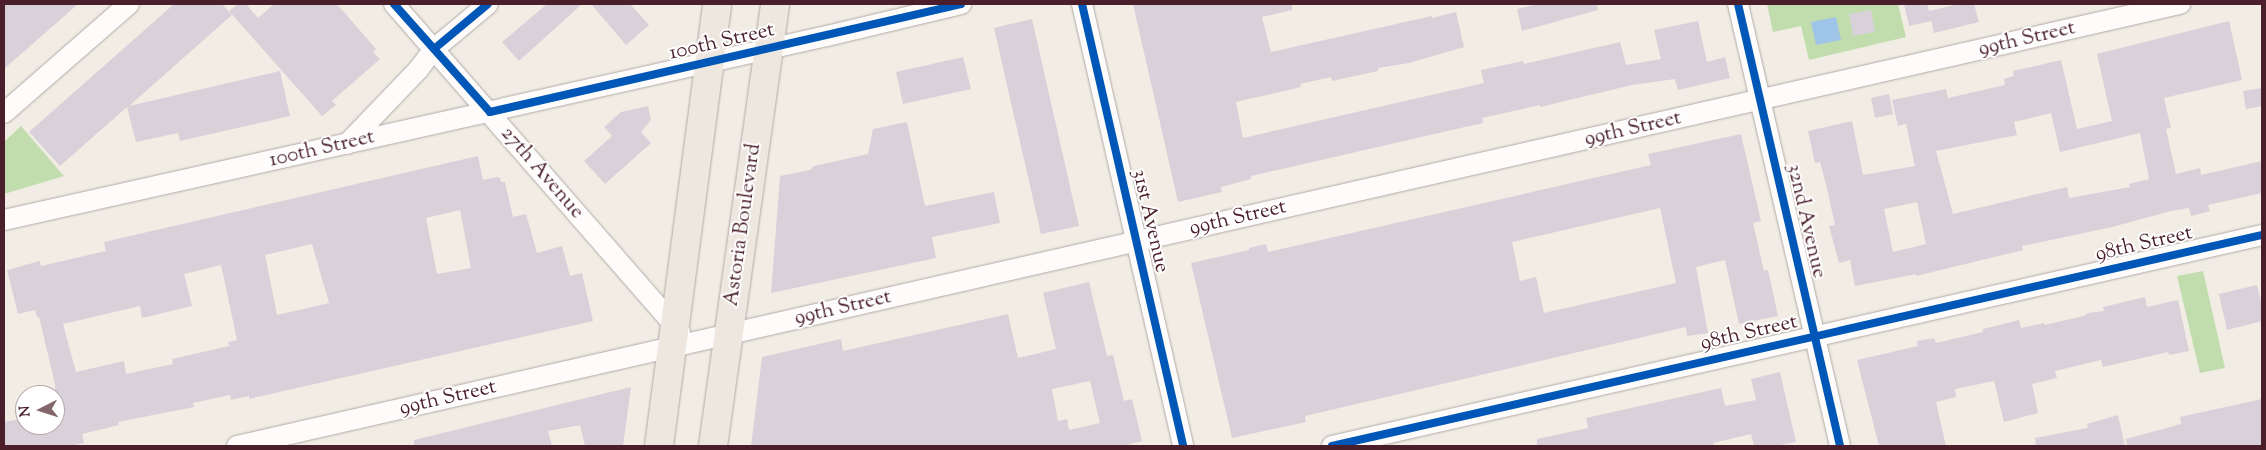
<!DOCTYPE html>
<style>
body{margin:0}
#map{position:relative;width:2266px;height:450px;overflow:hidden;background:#f1ede5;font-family:"Sorts Mill Goudy",serif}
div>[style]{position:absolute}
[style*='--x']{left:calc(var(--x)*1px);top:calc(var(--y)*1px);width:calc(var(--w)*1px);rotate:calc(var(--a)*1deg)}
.green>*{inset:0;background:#c2ddad}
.water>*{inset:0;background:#9ec4e8}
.building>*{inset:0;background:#d8d1d9}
.roads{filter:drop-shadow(0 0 1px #b1a9a6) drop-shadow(0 0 1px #b1a9a6)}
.minor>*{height:20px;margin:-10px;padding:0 10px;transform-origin:10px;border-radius:10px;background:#fdfcfb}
.primary>*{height:28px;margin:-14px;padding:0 14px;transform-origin:14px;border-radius:14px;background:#eee7df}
.cycleway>*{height:8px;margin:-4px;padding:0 4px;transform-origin:4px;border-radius:4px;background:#0057b8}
span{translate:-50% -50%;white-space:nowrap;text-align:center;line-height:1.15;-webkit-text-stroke:4px #fff;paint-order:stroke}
.street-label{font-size:21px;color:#4a1f2b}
.frame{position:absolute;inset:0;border:5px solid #4a1f2b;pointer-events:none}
.north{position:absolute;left:15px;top:385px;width:50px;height:50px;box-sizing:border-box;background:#fff;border:1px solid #b7a5aa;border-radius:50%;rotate:265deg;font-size:14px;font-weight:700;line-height:20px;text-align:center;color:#4a1f2b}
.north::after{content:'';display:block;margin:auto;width:18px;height:22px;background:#84676c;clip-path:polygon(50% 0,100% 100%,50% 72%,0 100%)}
</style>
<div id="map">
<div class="green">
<div style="clip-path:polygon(1767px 4px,1898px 4px,1906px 37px,1809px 60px,1801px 26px,1773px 32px)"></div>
<div style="clip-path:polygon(21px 126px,64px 176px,4px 194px,4px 142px)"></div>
<div style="clip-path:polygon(2203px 271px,2225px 368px,2200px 373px,2177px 276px)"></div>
</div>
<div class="water">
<div style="clip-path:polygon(1836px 17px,1841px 40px,1816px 45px,1811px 22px)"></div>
</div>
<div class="building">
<div style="clip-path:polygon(4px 4px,78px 4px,4px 69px)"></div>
<div style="clip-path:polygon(174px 4px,222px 4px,232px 15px,129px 106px,280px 71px,290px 116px,180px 141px,178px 133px,136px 142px,127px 107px,60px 166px,29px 132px)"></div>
<div style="clip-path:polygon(238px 4px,246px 4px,258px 18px,274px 4px,337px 4px,376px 49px,373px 52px,380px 59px,332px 101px,336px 105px,322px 116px,229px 11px)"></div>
<div style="clip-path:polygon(547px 4px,582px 4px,519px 61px,502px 42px)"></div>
<div style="clip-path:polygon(591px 4px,630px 4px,649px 25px,626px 45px)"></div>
<div style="clip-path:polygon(1133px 4px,1292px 4px,1292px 10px,1262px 17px,1271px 52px,1432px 16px,1432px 18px,1456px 12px,1464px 47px,1409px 63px,1378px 68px,1378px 71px,1332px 81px,1331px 77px,1300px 84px,1301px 87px,1236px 102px,1243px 138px,1484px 83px,1481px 70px,1523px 61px,1524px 64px,1620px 42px,1626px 65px,1661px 59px,1654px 30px,1698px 21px,1707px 62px,1725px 57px,1730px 78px,1678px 90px,1675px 79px,1632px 85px,1540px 107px,1540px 105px,1482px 118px,1483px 123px,1465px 127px,1251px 176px,1251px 179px,1221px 187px,1222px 192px,1178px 202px)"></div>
<div style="clip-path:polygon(1538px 4px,1597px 4px,1598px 10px,1522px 31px,1517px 9px)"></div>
<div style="clip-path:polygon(1904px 4px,1927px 4px,1929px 11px,1959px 4px,1974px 4px,1979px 22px,1934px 33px,1931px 19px,1931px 21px,1909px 26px)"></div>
<div style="clip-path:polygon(1871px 10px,1875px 32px,1853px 36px,1849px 14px)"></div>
<div style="clip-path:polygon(1032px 19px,1079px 226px,1041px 234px,994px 28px)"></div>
<div style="clip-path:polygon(evenodd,2229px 21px,2242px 80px,2164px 98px,2171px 128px,2166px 129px,2176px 174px,2200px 168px,2201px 175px,2262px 161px,2262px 193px,2208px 205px,2210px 211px,2191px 216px,2189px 208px,2171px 211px,2112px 227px,2022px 246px,2023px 250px,1916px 276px,1916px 274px,1855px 286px,1850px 260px,1839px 263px,1829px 226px,1835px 225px,1826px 184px,1820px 162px,1815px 163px,1808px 131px,1852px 121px,1863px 175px,1915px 166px,1906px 124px,1898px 126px,1892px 100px,1946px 89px,1948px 98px,2005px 85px,2004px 79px,2014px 76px,2013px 71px,2061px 60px,2077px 129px,2112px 121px,2097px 54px,2229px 21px,2051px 113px,2060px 152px,2140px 133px,2149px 179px,2129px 184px,2130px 187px,2069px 198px,2067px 187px,1953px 214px,1936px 151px,2017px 135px,2014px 122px,2051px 113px,2229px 21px,1917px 202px,1926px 244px,1893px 252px,1884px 209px,1917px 202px)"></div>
<div style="clip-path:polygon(963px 57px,971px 89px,903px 104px,896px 72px)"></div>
<div style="clip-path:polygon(2262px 88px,2262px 106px,2246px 109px,2243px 91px)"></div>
<div style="clip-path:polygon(1889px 94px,1893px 114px,1875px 118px,1871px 98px)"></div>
<div style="clip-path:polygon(648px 106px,651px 120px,641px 132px,651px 143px,605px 184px,584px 161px,612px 136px,604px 127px,621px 112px)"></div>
<div style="clip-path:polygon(907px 122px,925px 206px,994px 192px,1000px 223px,932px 237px,936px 258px,771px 293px,780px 176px,810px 170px,814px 166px,868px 154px,873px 129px)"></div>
<div style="clip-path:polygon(evenodd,1741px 134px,1761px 221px,1753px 223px,1764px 271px,1768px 270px,1778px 316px,1739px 324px,1725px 260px,1696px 267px,1708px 333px,1687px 336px,1686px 327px,1305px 416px,1306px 422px,1232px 438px,1191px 263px,1249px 250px,1249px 248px,1266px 244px,1268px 252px,1651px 165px,1648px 154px,1741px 134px,1660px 208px,1676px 283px,1544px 313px,1536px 277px,1520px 281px,1512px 242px,1660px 208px)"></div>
<div style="clip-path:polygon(evenodd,478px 156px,483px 180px,497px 177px,500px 178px,501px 182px,505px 182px,513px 217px,526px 214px,537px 253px,562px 246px,570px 276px,582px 273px,593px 321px,249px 399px,249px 396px,231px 400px,230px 395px,193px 403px,194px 407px,118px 422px,119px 425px,82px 434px,84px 443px,70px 446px,4px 446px,4px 422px,25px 418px,25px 425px,55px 425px,55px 384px,39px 317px,37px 317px,35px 310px,18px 314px,7px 270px,40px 261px,41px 266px,106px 251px,104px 242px,478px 156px,460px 210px,471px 268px,437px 274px,426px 218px,460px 210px,478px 156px,312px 244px,329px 303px,277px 315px,265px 255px,312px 244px,478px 156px,221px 265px,237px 340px,228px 342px,229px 346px,172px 359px,173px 364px,126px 374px,124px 361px,76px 372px,63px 324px,140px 306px,142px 318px,192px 306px,184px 274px,221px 265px)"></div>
<div style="clip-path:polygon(evenodd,1089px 282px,1107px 356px,1113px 355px,1124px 401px,1132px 399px,1142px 441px,1122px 446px,751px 446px,762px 357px,841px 339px,843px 351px,1008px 314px,1018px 358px,1056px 349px,1043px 293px,1089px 282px,1090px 381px,1100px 423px,1069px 430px,1067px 419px,1058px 421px,1052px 389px,1090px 381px)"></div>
<div style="clip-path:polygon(2257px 285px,2262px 306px,2262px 321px,2227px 330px,2219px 294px)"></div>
<div style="clip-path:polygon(2145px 297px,2147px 307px,2178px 300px,2189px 351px,2169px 355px,2168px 352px,2103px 367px,2101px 360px,2055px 371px,2057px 378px,2032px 384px,2038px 413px,2004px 422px,1994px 381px,1955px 389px,1956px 397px,1936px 402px,1946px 446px,1879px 446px,1857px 360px,1918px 346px,1917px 341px,1934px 338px,1936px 343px,1983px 332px,1983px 329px,2019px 320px,2021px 328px,2044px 323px,2045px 325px,2083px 316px,2088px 313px,2104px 311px,2103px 307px)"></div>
<div style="clip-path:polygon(1780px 372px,1796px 442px,1776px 446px,1754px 446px,1751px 434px,1713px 443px,1714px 446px,1537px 446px,1537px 439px,1588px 428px,1586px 418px,1721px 388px,1725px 406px,1756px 400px,1751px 379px)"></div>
<div style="clip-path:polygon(631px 387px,623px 446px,585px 446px,580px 425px,548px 431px,552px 446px,414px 446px,414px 440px)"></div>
<div style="clip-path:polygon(2262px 399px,2262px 446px,2127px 446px,2126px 439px,2181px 424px,2180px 417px)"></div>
<div style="clip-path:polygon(2118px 415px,2125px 446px,2036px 446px,2035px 438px,2088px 428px,2087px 424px)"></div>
</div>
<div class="roads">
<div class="minor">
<div style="--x:394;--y:4;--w:435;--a:48.9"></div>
<div style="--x:1082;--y:4;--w:453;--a:77.1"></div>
<div style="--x:1738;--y:4;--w:454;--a:77"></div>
<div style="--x:4;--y:113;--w:166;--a:-41.1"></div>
<div style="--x:347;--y:144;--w:103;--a:-46.2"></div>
<div style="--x:418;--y:70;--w:26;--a:-53"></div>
<div style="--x:434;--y:49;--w:70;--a:-39.8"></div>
<div style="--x:4;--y:220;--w:843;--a:-12.6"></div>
<div style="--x:827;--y:36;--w:138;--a:-13.4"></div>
<div style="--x:237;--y:446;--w:1993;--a:-12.82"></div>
<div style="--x:1332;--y:446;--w:954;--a:-12.78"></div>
</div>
<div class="primary">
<div style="--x:659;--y:446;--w:446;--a:-82.5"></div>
<div style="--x:713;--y:446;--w:446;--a:-82"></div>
</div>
</div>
<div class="cycleway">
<div style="--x:394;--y:4;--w:144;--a:48.4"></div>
<div style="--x:490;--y:112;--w:483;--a:-12.9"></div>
<div style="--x:1082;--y:4;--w:453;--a:77.1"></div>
<div style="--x:1738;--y:4;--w:454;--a:77"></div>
<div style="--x:434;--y:49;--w:70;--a:-39.8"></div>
<div style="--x:1332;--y:446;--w:954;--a:-12.78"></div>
</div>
<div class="street-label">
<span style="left:2027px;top:39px;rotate:-13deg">99th Street</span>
<span style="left:722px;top:42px;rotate:-13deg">100th Street</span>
<span style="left:1633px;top:129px;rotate:-13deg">99th Street</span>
<span style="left:322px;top:149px;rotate:-13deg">100th Street</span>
<span style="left:542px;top:173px;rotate:49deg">27th Avenue</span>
<span style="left:1238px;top:218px;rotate:-13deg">99th Street</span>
<span style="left:1150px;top:221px;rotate:77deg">31st Avenue</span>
<span style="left:1806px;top:221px;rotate:77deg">32nd Avenue</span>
<span style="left:743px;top:225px;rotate:-82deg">Astoria Boulevard</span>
<span style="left:2144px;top:244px;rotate:-13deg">98th Street</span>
<span style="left:843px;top:308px;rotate:-13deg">99th Street</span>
<span style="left:1749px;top:333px;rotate:-13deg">98th Street</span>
<span style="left:448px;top:398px;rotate:-13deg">99th Street</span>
</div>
<div class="frame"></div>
<div class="north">N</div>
</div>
